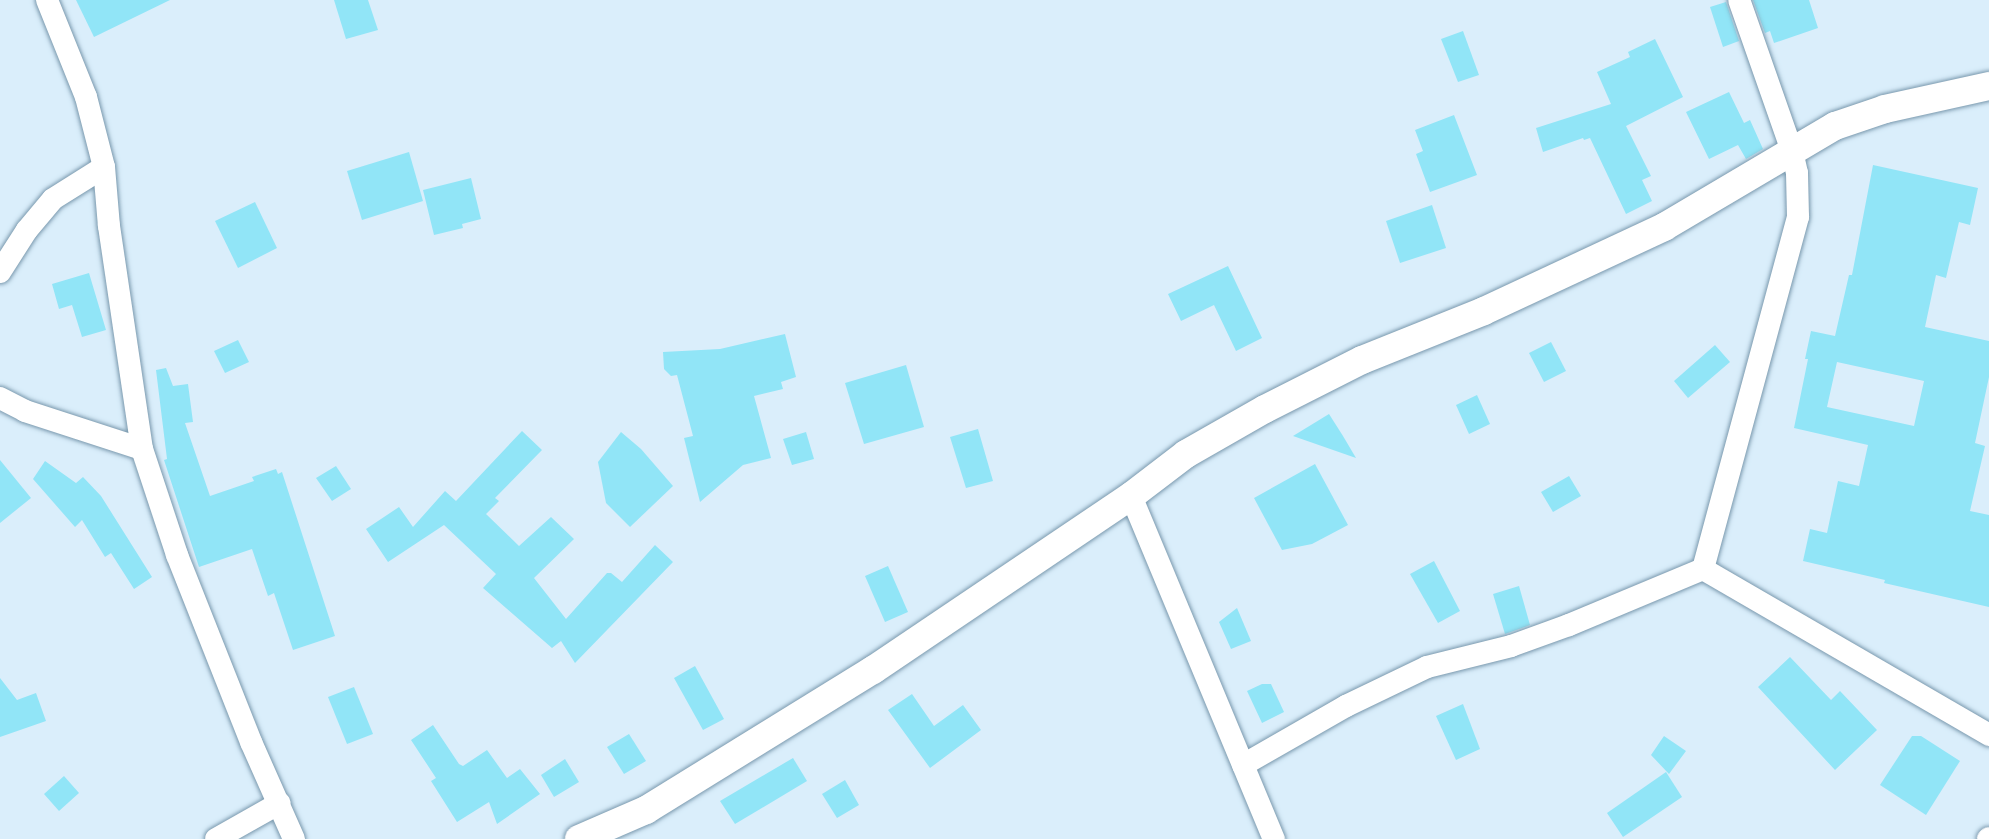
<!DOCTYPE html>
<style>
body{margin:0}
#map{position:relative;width:1989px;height:839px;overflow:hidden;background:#daeefb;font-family:"PT Sans",sans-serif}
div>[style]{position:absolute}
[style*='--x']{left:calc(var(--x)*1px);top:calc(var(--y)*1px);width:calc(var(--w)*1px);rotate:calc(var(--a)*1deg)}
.building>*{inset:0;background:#91e5f7}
.roads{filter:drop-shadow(0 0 2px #7998ad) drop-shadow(0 0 2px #7998ad)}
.minor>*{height:22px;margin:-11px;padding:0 11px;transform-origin:11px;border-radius:11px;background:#fff}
.tertiary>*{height:28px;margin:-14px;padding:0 14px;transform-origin:14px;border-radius:14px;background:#fff}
span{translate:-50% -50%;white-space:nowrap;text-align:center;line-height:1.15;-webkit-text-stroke:6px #fff;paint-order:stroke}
</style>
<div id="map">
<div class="building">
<div style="clip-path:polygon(76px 0,170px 0,94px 37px)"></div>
<div style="clip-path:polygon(334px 0,368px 0,378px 30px,346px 39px)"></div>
<div style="clip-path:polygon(1753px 0,1809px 0,1818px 28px,1774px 43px,1770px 31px,1765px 33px)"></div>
<div style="clip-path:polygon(1726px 2px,1739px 41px,1723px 47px,1710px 7px)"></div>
<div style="clip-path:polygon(1463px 31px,1479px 75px,1458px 82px,1441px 39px)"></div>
<div style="clip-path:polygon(1655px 39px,1683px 97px,1626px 126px,1651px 176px,1642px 180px,1652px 201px,1626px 214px,1590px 138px,1584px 140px,1583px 138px,1543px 152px,1536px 128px,1611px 104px,1597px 72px,1630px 57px,1628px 52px)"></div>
<div style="clip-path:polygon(1729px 92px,1744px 123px,1750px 120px,1763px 149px,1746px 159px,1738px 145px,1709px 159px,1686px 112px)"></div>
<div style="clip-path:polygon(1454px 115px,1477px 175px,1430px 192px,1416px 154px,1423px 151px,1415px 130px)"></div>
<div style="clip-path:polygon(409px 152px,423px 201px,362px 220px,347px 171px)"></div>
<div style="clip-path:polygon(evenodd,1873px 165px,1978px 188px,1970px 225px,1959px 222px,1946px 278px,1936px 275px,1925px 327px,1989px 341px,1989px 377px,1975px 443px,1985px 446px,1970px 511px,1989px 515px,1989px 607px,1884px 583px,1885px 580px,1803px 561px,1810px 529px,1827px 533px,1838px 481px,1859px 486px,1868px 445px,1794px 428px,1808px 359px,1805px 359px,1811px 331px,1835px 336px,1849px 275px,1852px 275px,1873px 165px,1837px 362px,1924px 381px,1914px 426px,1827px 407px,1837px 362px)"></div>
<div style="clip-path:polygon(471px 178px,481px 219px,462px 224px,463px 228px,434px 235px,423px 190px)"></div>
<div style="clip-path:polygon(255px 202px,277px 248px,238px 268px,215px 221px)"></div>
<div style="clip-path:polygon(1432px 205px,1446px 248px,1400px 263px,1386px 221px)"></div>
<div style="clip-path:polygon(1228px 266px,1262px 338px,1236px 351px,1214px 305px,1181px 321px,1168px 294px)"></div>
<div style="clip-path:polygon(89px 273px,106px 330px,82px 337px,72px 305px,59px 309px,52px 284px)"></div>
<div style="clip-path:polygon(785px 334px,796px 377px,781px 382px,783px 389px,754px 396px,771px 458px,743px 465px,700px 502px,684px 438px,693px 436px,677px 375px,671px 376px,664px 369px,663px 352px,720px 349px)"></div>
<div style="clip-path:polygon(238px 340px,249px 362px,225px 373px,214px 351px)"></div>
<div style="clip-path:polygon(1551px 342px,1566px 371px,1544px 382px,1529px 353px)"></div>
<div style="clip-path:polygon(1715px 345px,1730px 362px,1688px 398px,1674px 381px)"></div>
<div style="clip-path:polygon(906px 365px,924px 427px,864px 444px,845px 383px)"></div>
<div style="clip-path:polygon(166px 368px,173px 386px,188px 384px,193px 422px,185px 423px,210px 496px,254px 481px,252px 477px,276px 469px,278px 474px,282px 472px,335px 636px,293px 650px,274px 593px,268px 596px,252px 549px,199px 567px,164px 460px,167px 459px,156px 370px)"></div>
<div style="clip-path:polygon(1477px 395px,1490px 424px,1469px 434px,1456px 405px)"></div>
<div style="clip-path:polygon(1329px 414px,1343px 436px,1356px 458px,1293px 436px)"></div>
<div style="clip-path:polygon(978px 429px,993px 481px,966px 488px,950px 437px)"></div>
<div style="clip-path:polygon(522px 431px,542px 450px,495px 498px,499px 501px,486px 514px,519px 546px,551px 517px,574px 539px,534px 578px,566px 619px,607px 573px,611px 573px,622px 582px,655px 545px,673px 562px,575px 663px,561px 641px,552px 648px,483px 588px,496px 574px,444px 525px,388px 562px,366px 529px,399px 507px,413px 527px,445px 491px,456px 501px)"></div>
<div style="clip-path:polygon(621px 432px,641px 449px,673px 486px,630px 527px,606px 503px,598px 462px)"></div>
<div style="clip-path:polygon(806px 432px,814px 459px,792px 465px,783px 439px)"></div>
<div style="clip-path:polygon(0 460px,31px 498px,0 523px)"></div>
<div style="clip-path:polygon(45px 461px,76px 483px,83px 477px,101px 496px,152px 577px,134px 589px,111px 553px,105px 557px,82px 520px,75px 527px,33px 479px)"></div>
<div style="clip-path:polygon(1315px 464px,1348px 525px,1312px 544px,1282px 550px,1254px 498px)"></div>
<div style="clip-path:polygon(336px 466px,351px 489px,332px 501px,316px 478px)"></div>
<div style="clip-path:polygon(1569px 476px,1581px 496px,1553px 512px,1541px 492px)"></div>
<div style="clip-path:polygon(1434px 561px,1460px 611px,1438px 623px,1410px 574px)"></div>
<div style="clip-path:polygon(888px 566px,908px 612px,885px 622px,865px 576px)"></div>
<div style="clip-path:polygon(1519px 586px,1530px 625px,1505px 634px,1493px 594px)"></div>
<div style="clip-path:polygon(1237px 608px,1251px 641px,1231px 649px,1219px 622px)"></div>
<div style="clip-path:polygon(1790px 657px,1831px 700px,1840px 691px,1877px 730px,1835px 770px,1758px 687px)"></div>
<div style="clip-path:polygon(695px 666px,724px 719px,703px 730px,674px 678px)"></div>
<div style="clip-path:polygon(0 678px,17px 700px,36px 693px,46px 721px,0 737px)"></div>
<div style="clip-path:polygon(1262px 684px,1271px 684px,1284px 712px,1262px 723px,1247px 691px)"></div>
<div style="clip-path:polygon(354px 687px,373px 734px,347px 744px,328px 697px)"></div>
<div style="clip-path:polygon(912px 694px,934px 726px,963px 705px,981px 730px,930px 768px,888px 710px)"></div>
<div style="clip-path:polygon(1463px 704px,1480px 749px,1456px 760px,1436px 716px)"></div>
<div style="clip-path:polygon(433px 725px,459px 764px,463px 766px,487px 750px,507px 778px,520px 769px,540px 794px,497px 824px,489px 802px,457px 822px,431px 781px,436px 778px,411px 740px)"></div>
<div style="clip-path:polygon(629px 734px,646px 761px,624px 774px,607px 747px)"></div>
<div style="clip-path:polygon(1664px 736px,1686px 751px,1669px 774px,1651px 755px)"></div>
<div style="clip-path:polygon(1912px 736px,1921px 736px,1960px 761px,1926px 815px,1880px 785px)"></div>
<div style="clip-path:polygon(793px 758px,807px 781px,735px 824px,720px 801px)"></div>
<div style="clip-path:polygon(565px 759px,579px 782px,554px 797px,541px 775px)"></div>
<div style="clip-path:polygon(1666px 772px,1682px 797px,1623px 837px,1607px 813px)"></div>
<div style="clip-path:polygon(64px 776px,79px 793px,59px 811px,44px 794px)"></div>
<div style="clip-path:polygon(845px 780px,859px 805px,837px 818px,822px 794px)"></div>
</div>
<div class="roads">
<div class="minor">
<div style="--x:47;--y:0;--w:105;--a:68.1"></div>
<div style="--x:86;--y:97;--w:72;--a:75.6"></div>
<div style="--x:104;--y:167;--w:59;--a:85.2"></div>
<div style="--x:109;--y:226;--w:225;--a:81.6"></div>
<div style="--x:142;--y:449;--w:112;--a:71.7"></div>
<div style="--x:177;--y:555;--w:201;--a:68.4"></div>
<div style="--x:251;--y:742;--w:106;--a:66.1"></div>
<div style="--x:0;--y:272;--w:50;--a:-57.3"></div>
<div style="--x:27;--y:230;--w:40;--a:-50"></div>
<div style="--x:53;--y:199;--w:60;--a:-32.1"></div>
<div style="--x:0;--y:398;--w:28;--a:27"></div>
<div style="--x:25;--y:411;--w:123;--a:18"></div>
<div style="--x:1131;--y:496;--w:372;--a:67.4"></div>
<div style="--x:1703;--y:569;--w:365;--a:-74.9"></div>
<div style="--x:1798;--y:217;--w:44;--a:-91.3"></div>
<div style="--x:1797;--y:173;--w:23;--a:-103"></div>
<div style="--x:1792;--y:151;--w:160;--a:-109.3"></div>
<div style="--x:1703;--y:569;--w:331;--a:30.1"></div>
<div style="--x:1243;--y:765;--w:119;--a:-29.8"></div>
<div style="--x:1346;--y:706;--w:90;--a:-25.7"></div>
<div style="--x:1427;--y:667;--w:87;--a:-14"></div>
<div style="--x:1511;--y:646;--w:62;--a:-19.9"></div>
<div style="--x:1569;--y:625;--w:145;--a:-22.7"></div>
<div style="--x:216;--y:839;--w:73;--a:-29.4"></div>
<div style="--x:1988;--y:839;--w:1;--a:-45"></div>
</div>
<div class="tertiary">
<div style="--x:579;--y:839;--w:73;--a:-23.4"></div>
<div style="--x:646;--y:810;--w:267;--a:-31.7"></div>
<div style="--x:873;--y:670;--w:311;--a:-34"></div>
<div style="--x:1131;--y:496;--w:69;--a:-37.4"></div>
<div style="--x:1186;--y:454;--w:91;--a:-29.7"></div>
<div style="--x:1265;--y:409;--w:109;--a:-26.8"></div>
<div style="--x:1362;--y:360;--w:131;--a:-21.9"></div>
<div style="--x:1484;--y:311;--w:199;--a:-25"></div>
<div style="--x:1664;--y:227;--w:199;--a:-30.6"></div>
<div style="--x:1835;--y:126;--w:53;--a:-18.8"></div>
<div style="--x:1885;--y:109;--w:107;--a:-12.5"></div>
</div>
</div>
</div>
